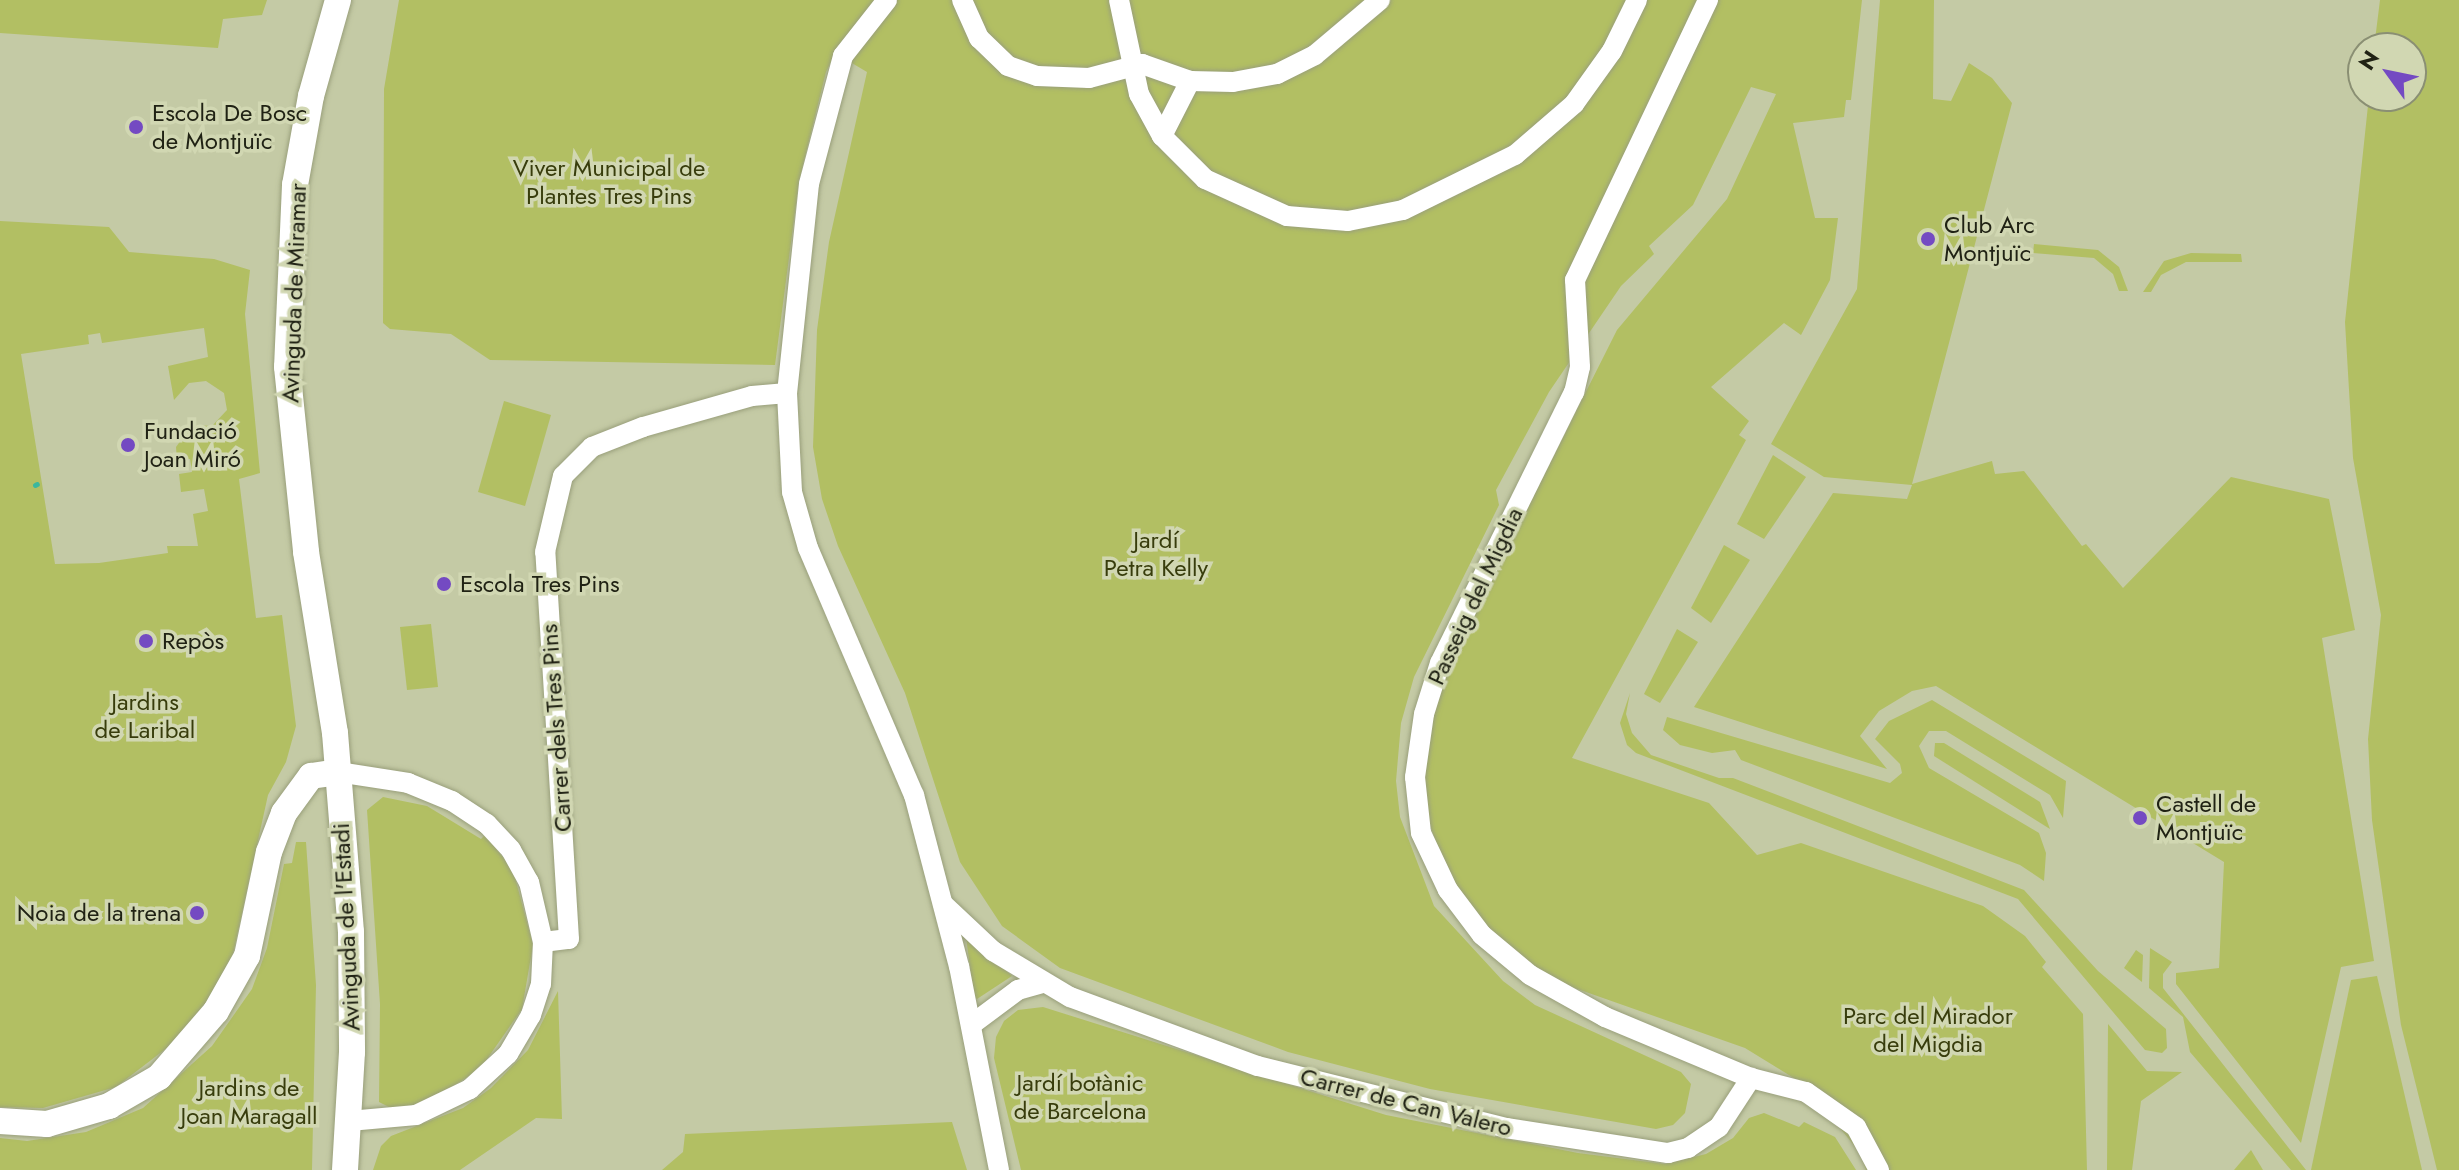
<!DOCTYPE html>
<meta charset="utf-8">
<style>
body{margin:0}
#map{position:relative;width:2459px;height:1170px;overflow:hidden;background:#c4caa5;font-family:Jost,sans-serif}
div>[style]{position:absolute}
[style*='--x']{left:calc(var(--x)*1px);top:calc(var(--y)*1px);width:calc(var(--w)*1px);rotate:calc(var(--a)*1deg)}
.green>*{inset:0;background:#b2bf63}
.stream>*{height:5px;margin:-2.5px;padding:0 2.5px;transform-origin:2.5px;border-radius:2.5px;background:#3bb79d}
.roads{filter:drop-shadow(0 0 2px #999f7b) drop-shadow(0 0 2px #999f7b)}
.minor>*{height:20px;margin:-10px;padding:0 10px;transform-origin:10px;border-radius:10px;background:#fff}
.tertiary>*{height:26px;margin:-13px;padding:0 13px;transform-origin:13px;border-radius:13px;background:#fff}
.dots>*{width:22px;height:22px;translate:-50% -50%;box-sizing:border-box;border:4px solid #d1d7b2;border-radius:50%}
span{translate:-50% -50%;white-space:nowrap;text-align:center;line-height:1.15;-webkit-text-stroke:7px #d1d7b2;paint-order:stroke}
.poi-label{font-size:24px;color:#202214}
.left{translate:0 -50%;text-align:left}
.right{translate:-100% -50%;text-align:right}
.park-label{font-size:24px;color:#383d0c}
.street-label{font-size:24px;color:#202214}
.north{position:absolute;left:2347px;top:32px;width:80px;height:80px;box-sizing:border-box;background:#d1d7b2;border:2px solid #8a8f73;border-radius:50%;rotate:303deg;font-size:22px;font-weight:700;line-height:32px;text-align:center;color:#202214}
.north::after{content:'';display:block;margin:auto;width:28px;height:36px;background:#744ac2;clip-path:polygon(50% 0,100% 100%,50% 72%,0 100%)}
</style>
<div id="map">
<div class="green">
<div style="clip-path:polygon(0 0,267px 0,262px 15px,223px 19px,218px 48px,0 33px)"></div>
<div style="clip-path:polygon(399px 0,1862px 0,1851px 100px,1846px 100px,1844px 117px,1793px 123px,1815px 218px,1838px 218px,1830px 280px,1801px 335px,1784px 323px,1711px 387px,1749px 421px,1739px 435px,1746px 440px,1572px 758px,1709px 803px,1757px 855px,1801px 843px,1983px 906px,2025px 936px,2046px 962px,2042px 967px,2083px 1014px,2087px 1170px,1866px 1170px,1861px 1154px,1805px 1085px,1745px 1048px,1549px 979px,1490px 931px,1464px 898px,1443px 865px,1430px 824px,1424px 785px,1429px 717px,1451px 660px,1617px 330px,1727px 199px,1776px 94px,1751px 87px,1693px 205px,1649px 246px,1654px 254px,1621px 286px,1549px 392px,1496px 490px,1499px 505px,1414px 677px,1401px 723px,1396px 781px,1400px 817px,1434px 906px,1503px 981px,1535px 1005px,1681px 1072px,1691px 1084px,1685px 1113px,1673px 1125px,1656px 1129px,1430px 1089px,1288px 1052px,1060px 968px,1002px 926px,960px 862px,905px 693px,838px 546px,822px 499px,813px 447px,817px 330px,829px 242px,867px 72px,835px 53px,826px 72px,799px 181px,775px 365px,490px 360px,451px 334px,390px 329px,383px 323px,384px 89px)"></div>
<div style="clip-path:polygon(1880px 0,1934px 0,1933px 99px,1951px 101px,1969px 63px,1992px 78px,2012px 103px,1912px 484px,1992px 461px,1995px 474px,2024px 471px,2082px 546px,2086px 544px,2123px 588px,2231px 477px,2329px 499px,2355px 630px,2322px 638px,2374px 961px,2341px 967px,2301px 1143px,2176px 984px,2176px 973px,2219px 968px,2224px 862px,1936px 686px,1912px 691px,1879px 711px,1860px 736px,1887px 769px,1694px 707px,1833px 493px,1907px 499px,1912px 485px,1824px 477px,1771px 444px,1857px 289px)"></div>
<div style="clip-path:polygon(2380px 0,2459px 0,2459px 1170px,2437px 1170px,2401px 1025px,2372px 820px,2368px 739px,2381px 615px,2353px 458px,2345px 322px,2369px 96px,2411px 96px,2411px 48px,2374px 48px)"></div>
<div style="clip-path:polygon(evenodd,0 221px,109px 227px,129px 252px,214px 259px,250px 270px,245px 314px,260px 473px,239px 479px,256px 618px,282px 615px,296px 726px,286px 762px,268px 795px,233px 954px,208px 1000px,168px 1047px,116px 1087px,43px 1108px,0 1107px,0 221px,204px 328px,208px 357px,168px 366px,174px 400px,189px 383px,206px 381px,224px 393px,227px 410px,212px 426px,192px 425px,176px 447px,177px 461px,190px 459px,192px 472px,179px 474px,181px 492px,204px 489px,208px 511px,193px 514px,198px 546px,167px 546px,168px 553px,99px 563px,55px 564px,21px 354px,89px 344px,88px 335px,100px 333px,102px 343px,204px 328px)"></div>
<div style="clip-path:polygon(2034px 244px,2098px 250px,2119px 267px,2128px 291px,2119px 291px,2113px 274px,2094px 258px,2033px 253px)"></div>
<div style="clip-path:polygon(2191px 253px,2241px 254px,2242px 262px,2186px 262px,2161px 275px,2151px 292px,2143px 292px,2164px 261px)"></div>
<div style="clip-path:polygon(504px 401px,551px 415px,525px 506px,478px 492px)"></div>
<div style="clip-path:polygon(1773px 455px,1806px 477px,1764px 539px,1737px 524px)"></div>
<div style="clip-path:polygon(1724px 545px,1750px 560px,1711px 623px,1691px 608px)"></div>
<div style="clip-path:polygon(431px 624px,438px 687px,407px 690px,400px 627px)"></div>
<div style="clip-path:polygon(1677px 629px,1698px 642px,1660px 703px,1644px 694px)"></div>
<div style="clip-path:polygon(1630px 693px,1626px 714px,1632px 733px,1651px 755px,1719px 778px,1733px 778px,2024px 890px,2098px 971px,2166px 1029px,2167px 1048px,2162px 1053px,2145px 1050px,2018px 899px,1636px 753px,1627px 745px,1620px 723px)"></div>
<div style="clip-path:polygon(1932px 700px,2066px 781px,2063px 818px,2050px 795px,1946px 731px,1929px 731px,1919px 746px,1929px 768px,2039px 833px,2046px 853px,2044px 881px,2020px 865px,1741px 760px,1735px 750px,1712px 753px,1680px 745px,1663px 730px,1667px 717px,1890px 783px,1902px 773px,1900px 764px,1875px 739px,1889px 721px)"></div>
<div style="clip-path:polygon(1935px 743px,1944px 743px,2040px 802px,2050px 829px,1934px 756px)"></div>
<div style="clip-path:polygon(383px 797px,427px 806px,481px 839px,485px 835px,513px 870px,533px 945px,522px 1009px,480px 1069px,426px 1103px,393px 1109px,379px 1102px,380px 1004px,367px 810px)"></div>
<div style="clip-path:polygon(296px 842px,306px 842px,316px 985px,312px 1170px,0 1170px,0 1138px,27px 1141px,86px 1132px,143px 1108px,212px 1046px,252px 989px,267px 948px,284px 864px,292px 863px)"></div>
<div style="clip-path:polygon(966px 937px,1012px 976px,977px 999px,974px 997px)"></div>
<div style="clip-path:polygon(2150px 948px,2172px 962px,2163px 974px,2163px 988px,2306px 1170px,2291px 1170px,2190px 1052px,2183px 1017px,2149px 988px)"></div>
<div style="clip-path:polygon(2136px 950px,2143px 955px,2142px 982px,2124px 968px)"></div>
<div style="clip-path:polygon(2377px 976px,2422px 1170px,2311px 1170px,2351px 980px)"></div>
<div style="clip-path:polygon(558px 991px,562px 1119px,536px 1118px,460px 1170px,373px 1170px,381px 1146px,391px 1136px,463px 1108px,491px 1088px,528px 1050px)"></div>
<div style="clip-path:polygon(1043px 1007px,1386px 1115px,1578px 1153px,1665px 1164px,1706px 1154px,1733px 1138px,1749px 1118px,1764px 1113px,1799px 1127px,1804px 1122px,1835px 1137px,1856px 1170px,1021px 1170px,994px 1058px,996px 1037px,1004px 1021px,1018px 1010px)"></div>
<div style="clip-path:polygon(2108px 1024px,2147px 1071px,2182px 1072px,2141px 1101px,2132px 1170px,2107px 1170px)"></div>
<div style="clip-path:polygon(952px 1122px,967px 1170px,662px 1170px,683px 1152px,685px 1134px)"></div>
<div style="clip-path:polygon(2251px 1150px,2263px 1170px,2234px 1170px)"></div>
</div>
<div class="stream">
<div style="--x:35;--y:485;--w:2;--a:-27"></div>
</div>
<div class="roads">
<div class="minor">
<div style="--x:887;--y:0;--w:71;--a:128.2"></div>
<div style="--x:843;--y:56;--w:132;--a:104.9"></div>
<div style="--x:809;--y:184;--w:210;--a:96"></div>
<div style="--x:787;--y:393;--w:99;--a:87.1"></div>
<div style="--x:792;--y:492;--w:58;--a:74.1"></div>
<div style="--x:808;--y:548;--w:269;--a:66.8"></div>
<div style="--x:914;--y:795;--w:177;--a:75.3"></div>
<div style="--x:959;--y:966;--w:208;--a:78.9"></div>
<div style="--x:962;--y:0;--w:42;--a:65.9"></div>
<div style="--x:979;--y:38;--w:40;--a:44"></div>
<div style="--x:1008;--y:66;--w:31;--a:19"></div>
<div style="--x:1037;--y:76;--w:52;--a:2.2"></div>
<div style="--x:1089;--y:78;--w:55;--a:-14.8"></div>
<div style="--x:1142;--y:64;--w:51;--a:19.5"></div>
<div style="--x:1119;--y:0;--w:96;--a:78"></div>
<div style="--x:1139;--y:94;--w:48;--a:61.3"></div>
<div style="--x:1162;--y:136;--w:61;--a:45"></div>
<div style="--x:1205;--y:179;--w:90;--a:24.3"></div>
<div style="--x:1287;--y:216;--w:61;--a:4.7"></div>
<div style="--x:1348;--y:221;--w:56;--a:-11.3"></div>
<div style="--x:1403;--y:210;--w:125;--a:-26.2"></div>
<div style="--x:1515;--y:155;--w:78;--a:-40.8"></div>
<div style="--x:1574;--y:104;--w:65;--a:-54.4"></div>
<div style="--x:1612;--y:51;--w:57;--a:-63.9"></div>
<div style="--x:1708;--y:0;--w:310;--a:115.4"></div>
<div style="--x:1575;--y:280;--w:87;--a:86.7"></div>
<div style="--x:1580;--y:367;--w:26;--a:103"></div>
<div style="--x:1574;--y:392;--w:302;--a:116.3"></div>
<div style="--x:1440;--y:663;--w:53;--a:107.4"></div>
<div style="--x:1424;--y:714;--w:64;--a:98.1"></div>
<div style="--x:1415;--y:777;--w:56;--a:83.9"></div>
<div style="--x:1421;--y:833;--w:63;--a:64.7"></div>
<div style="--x:1448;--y:890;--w:56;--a:52.9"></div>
<div style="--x:1482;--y:935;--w:62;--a:39.8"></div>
<div style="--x:1530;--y:975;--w:86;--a:29.2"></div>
<div style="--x:1605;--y:1017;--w:158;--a:22.7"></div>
<div style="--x:1751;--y:1078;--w:57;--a:14.3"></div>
<div style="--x:1806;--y:1092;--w:61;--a:35"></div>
<div style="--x:1856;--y:1127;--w:49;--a:61.9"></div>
<div style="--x:1162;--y:136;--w:62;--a:-63"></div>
<div style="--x:1190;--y:81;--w:43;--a:1.3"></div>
<div style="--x:1233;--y:82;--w:45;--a:-10.3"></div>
<div style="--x:1277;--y:74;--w:42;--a:-26.6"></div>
<div style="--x:1315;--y:55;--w:85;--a:-40.2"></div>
<div style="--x:338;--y:772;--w:71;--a:8.9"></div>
<div style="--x:408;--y:783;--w:48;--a:22.2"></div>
<div style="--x:452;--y:801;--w:42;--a:33.3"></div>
<div style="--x:487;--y:824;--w:35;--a:47"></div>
<div style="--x:511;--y:850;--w:37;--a:61"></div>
<div style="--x:529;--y:882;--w:62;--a:76.9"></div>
<div style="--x:543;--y:942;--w:42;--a:92.7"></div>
<div style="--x:541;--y:984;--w:33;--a:108"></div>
<div style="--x:531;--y:1015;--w:45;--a:120.5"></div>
<div style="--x:508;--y:1054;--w:52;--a:137.4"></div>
<div style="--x:470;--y:1089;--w:60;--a:154.3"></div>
<div style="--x:416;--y:1115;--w:67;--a:174.9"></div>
<div style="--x:943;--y:904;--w:69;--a:43.2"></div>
<div style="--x:993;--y:951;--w:90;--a:30.9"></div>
<div style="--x:1070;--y:997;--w:200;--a:20.2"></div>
<div style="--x:1258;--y:1066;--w:256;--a:14"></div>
<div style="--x:1506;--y:1128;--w:164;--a:8.8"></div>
<div style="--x:1668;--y:1153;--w:21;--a:-14"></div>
<div style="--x:1688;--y:1148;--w:37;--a:-34"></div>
<div style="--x:1719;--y:1127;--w:59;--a:-56.9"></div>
<div style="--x:543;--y:942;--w:26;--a:-7"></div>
<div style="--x:569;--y:939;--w:388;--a:-93.5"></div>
<div style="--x:545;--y:552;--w:78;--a:-76.7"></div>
<div style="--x:563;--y:476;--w:41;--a:-45"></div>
<div style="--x:592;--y:447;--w:55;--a:-21.4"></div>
<div style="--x:643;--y:427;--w:113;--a:-15.9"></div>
<div style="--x:752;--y:396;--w:35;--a:-5"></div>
<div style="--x:971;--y:1025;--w:59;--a:-36.7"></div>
<div style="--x:1018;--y:990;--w:25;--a:-16"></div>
</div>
<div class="tertiary">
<div style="--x:338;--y:0;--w:100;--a:105.7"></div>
<div style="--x:311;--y:96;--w:90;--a:100.2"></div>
<div style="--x:295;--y:185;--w:182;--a:92.5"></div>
<div style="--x:287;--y:367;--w:186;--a:84.1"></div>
<div style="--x:306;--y:552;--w:183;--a:80.9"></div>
<div style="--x:335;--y:733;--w:200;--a:85.4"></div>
<div style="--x:351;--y:932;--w:120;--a:89.5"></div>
<div style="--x:352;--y:1052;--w:118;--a:93.4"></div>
<div style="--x:0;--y:1121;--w:47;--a:3.7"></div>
<div style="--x:47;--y:1124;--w:65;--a:-16.2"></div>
<div style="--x:109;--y:1106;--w:58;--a:-30.1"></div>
<div style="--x:159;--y:1077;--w:87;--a:-49.2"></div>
<div style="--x:216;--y:1011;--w:63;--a:-60.6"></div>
<div style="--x:247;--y:956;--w:106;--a:-78.1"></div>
<div style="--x:269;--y:852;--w:42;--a:-69"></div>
<div style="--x:284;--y:813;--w:46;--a:-53.9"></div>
<div style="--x:311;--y:776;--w:27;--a:-8"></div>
</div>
</div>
<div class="dots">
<div style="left:136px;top:127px;background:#744ac2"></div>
<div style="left:1928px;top:239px;background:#744ac2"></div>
<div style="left:128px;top:445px;background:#744ac2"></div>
<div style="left:444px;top:584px;background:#744ac2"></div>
<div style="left:146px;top:641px;background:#744ac2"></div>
<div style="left:2140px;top:818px;background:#744ac2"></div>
<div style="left:197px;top:913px;background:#744ac2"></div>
</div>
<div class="poi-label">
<span class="left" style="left:152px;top:127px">Escola De Bosc<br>de Montjuïc</span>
<span class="left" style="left:1944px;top:239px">Club Arc<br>Montjuïc</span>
<span class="left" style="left:144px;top:445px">Fundació<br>Joan Miró</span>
<span class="left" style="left:460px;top:584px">Escola Tres Pins</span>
<span class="left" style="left:162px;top:641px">Repòs</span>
<span class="left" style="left:2156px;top:818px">Castell de<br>Montjuïc</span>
<span class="right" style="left:181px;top:913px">Noia de la trena</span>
</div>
<div class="park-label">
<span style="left:609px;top:182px">Viver Municipal de<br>Plantes Tres Pins</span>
<span style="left:1156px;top:554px">Jardí<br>Petra Kelly</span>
<span style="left:145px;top:716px">Jardins<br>de Laribal</span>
<span style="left:1928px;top:1030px">Parc del Mirador<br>del Migdia</span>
<span style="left:1080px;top:1097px">Jardí botànic<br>de Barcelona</span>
<span style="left:249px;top:1102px">Jardins de<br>Joan Maragall</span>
</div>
<div class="street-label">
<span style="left:294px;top:293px;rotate:-88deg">Avinguda de Miramar</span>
<span style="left:1475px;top:596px;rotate:-65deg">Passeig del Migdia</span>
<span style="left:556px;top:728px;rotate:-94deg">Carrer dels Tres Pins</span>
<span style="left:346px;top:927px;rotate:-93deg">Avinguda de l'Estadi</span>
<span style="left:1406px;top:1102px;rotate:14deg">Carrer de Can Valero</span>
</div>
<div class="north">N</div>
</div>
